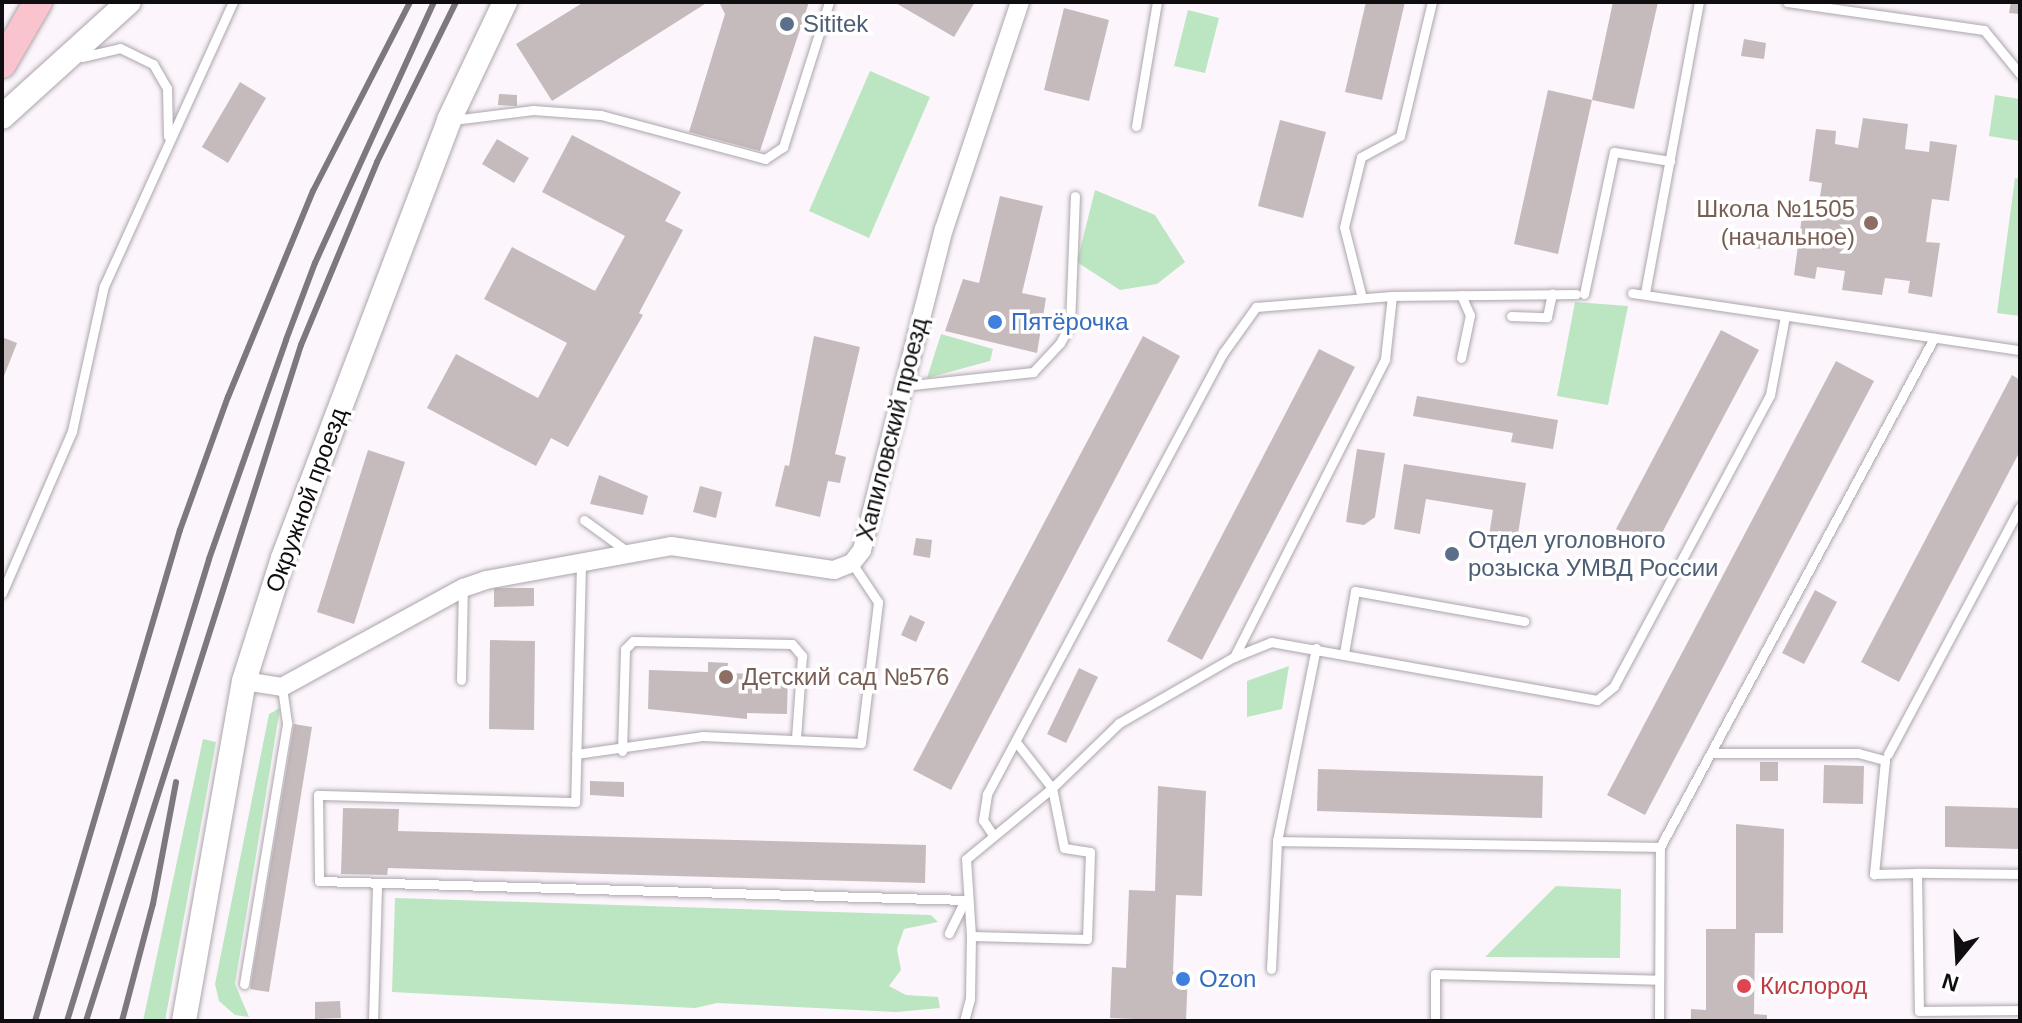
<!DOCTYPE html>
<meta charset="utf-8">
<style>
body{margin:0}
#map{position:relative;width:2022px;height:1023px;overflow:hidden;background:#fcf5fc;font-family:Helvetica,sans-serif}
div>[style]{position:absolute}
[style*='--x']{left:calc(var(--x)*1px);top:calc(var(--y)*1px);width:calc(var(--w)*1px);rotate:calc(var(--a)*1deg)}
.green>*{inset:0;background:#bce6c2}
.building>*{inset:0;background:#c5bbbd}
.roads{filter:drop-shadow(0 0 2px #aca6ac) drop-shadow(0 0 2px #aca6ac)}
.lane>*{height:9px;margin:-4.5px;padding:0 4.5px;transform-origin:4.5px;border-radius:4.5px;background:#fff}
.street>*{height:18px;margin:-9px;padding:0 9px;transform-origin:9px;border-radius:9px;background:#fff}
.secondary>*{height:24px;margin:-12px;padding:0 12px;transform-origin:12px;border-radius:12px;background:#fff}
.primary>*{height:28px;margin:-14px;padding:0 14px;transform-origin:14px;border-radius:14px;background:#fac4ce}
.rail>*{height:6px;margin:-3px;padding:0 3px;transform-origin:3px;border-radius:3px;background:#7d787d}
.dots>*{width:22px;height:22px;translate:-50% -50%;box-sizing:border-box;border:4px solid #fff;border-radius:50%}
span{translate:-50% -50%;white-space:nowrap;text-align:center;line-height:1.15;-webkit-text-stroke:7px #fff;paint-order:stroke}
.service-label{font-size:24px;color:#4e5e75}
.left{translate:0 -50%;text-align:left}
.education-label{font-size:24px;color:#785e54}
.right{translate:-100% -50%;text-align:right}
.shop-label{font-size:24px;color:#366cbe}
.street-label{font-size:24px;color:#0f0d0f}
.health-label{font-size:24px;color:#be3a42}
.frame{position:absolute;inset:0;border:4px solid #0f0d0f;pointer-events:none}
.north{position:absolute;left:1918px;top:919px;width:80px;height:80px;-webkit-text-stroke:6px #fff;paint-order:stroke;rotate:198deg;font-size:22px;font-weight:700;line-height:32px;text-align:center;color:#0f0d0f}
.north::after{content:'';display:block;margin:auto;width:28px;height:36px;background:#0f0d0f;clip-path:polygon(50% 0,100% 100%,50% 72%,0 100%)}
</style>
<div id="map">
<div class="green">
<div style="clip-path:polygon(1188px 10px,1219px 18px,1205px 73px,1174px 66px)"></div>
<div style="clip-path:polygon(870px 71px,930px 97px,869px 238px,809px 211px)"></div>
<div style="clip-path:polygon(1995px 95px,2020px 99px,2020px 141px,1989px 136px)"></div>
<div style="clip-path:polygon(2015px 178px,2020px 179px,2020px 316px,1997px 313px)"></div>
<div style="clip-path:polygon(1095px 190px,1155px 215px,1185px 262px,1157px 284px,1120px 290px,1077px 262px)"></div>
<div style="clip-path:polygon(1575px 302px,1628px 306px,1608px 405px,1557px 396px)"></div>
<div style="clip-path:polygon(941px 334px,993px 349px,990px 361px,927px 378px)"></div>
<div style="clip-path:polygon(1289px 666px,1282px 709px,1247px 717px,1247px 681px)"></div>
<div style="clip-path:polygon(280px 708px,235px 984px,249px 1017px,235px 1015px,219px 1001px,215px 984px,269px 714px)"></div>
<div style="clip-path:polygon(203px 739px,216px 742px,165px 1021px,143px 1021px)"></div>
<div style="clip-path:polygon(1556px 886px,1621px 889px,1620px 958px,1485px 957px)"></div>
<div style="clip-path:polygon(395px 898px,931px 915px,938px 922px,904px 929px,897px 949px,901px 970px,889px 986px,906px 995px,938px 997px,940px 1008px,896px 1012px,717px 1003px,695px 1008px,392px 992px)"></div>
</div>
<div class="building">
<div style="clip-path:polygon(584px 2px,708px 2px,552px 101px,516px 44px)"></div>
<div style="clip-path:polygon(719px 2px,809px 2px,760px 151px,689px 132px,725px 14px)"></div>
<div style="clip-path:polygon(894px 2px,975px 2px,954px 37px)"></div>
<div style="clip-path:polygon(1366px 2px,1405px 2px,1382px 100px,1345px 92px)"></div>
<div style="clip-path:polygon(1613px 2px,1658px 2px,1634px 109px,1592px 100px)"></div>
<div style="clip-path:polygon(2011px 2px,2020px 2px,2020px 14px,2009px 13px)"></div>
<div style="clip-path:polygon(1064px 8px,1109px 20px,1089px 101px,1044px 90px)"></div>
<div style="clip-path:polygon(1744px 39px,1766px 43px,1764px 59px,1741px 56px)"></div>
<div style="clip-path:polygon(240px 82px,266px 98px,228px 163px,202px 147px)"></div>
<div style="clip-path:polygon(1548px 90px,1592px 100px,1558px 254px,1514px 244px)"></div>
<div style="clip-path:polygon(499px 94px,517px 95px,517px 106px,498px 105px)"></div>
<div style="clip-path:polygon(1863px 118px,1908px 124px,1905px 149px,1929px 152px,1930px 141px,1957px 145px,1949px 201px,1932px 199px,1926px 242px,1940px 243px,1932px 297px,1908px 293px,1910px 281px,1885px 278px,1882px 295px,1842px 290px,1845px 271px,1817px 267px,1815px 279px,1794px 275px,1802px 216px,1817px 218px,1822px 183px,1809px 181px,1816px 129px,1836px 131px,1835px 144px,1858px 148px)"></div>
<div style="clip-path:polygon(1280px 120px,1326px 132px,1303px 218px,1258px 206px)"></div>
<div style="clip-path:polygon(572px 135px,681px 192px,665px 221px,683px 230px,639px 313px,643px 315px,568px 447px,551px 438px,536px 466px,427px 408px,456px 354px,538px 398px,567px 343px,484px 299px,512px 247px,595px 291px,625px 236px,542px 192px)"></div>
<div style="clip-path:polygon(497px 139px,529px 158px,514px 183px,482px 164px)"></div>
<div style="clip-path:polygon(1000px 196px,1043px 206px,1022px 293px,1046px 298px,1037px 353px,945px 331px,963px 279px,979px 283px)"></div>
<div style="clip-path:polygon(1741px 229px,1763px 232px,1761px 249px,1739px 246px)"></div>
<div style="clip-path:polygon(1721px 330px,1759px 350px,1654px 548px,1616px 529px)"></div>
<div style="clip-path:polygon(814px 336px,860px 347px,835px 454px,846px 457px,840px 483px,828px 481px,820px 517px,775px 506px,785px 465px,789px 466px)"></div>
<div style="clip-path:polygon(1143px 336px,1180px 356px,951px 790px,913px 770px)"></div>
<div style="clip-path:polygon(2px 337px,17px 343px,2px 381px)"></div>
<div style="clip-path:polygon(1319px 349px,1355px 367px,1202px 660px,1167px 641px)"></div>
<div style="clip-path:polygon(1836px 361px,1874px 381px,1645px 815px,1607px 795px)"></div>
<div style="clip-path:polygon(2012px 375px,2020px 380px,2020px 451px,1899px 682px,1861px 662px)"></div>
<div style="clip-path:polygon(1417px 396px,1558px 420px,1553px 449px,1511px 442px,1513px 433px,1413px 416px)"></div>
<div style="clip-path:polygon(1357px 449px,1385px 453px,1375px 517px,1364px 525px,1346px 522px)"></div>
<div style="clip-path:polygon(368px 450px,405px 462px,354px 624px,317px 612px)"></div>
<div style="clip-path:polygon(1404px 464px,1526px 483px,1516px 547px,1488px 542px,1493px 510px,1426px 499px,1420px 534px,1394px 529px)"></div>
<div style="clip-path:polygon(599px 475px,648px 496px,643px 515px,590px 504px)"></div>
<div style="clip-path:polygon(700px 486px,722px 492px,716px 518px,693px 512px)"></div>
<div style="clip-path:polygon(916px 538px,932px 540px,930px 558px,913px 555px)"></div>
<div style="clip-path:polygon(494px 588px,534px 588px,534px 606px,494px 607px)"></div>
<div style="clip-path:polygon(1815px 590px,1837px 602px,1804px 664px,1782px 653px)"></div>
<div style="clip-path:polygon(910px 615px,925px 622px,916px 642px,901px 635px)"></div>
<div style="clip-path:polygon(490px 640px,535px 641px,534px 730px,489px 729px)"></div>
<div style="clip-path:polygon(708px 662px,728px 663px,727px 673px,788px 675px,787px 714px,747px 713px,747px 719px,648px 709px,649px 670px,708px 672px)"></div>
<div style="clip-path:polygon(1079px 668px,1098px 677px,1066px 743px,1047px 734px)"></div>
<div style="clip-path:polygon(294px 724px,312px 727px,269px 992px,250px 989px)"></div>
<div style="clip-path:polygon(1760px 762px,1778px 762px,1778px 781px,1760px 781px)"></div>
<div style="clip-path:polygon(1824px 765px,1864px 766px,1863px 804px,1823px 803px)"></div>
<div style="clip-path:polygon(1318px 769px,1543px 776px,1542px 818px,1317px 811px)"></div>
<div style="clip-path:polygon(590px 781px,624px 782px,624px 797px,590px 795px)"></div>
<div style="clip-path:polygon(1158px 786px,1206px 791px,1202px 896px,1176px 895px,1173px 972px,1188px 972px,1186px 1021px,1110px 1018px,1112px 967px,1126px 968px,1129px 890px,1155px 891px)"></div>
<div style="clip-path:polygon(1945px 806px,2020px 808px,2020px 849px,1945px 847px)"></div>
<div style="clip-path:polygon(343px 808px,399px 809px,398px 831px,926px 845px,925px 883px,388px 868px,387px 875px,341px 874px)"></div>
<div style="clip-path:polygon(1736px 824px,1784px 829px,1783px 933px,1755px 933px,1754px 1014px,1767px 1015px,1767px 1021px,1691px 1021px,1691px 1009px,1706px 1010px,1706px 929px,1736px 929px)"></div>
<div style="clip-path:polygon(340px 1001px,341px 1018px,315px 1019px,315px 1002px)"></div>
</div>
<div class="roads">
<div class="lane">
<div style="--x:1787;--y:2;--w:199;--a:8.1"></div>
<div style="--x:1984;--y:30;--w:57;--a:50.7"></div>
<div style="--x:82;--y:57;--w:39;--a:-13"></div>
<div style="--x:120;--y:48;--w:37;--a:26"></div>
<div style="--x:153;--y:64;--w:28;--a:60"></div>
<div style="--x:167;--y:88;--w:48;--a:88.8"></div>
<div style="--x:453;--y:120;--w:81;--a:-7.1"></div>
<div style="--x:533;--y:110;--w:68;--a:4.2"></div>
<div style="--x:601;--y:115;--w:170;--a:15"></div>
<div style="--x:765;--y:159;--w:22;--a:-34"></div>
<div style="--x:783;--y:147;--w:152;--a:-72.4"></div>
<div style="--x:1136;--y:126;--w:126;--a:-80.4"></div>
<div style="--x:1632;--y:293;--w:392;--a:8.4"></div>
<div style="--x:1645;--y:293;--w:296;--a:-79.5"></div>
<div style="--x:1584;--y:294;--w:145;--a:-78.1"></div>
<div style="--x:1614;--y:152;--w:57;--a:9.1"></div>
<div style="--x:1461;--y:295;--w:22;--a:66"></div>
<div style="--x:1470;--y:315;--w:44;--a:101.8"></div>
<div style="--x:1362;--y:298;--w:73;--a:-104.2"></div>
<div style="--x:1344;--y:227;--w:72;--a:-76.3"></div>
<div style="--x:1361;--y:157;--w:44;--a:-28.3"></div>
<div style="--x:1400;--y:136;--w:138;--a:-76.6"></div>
<div style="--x:1511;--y:316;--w:36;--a:2"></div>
<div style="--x:1547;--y:317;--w:24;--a:-78"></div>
<div style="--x:903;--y:386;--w:131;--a:-6.1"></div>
<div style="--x:1033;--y:372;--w:40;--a:-47"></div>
<div style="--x:1060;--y:343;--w:21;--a:-61"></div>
<div style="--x:1070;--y:325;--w:129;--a:-87.8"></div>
<div style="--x:584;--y:520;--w:54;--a:36"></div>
<div style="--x:581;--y:564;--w:238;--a:91.4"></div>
<div style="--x:575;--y:802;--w:257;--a:-178.4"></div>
<div style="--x:318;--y:795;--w:86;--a:89.3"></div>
<div style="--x:319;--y:881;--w:646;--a:1.68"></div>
<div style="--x:965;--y:900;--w:37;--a:116"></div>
<div style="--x:2;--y:593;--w:176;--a:-66.6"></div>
<div style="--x:72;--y:431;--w:148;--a:-77.6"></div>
<div style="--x:104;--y:286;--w:312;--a:-65.6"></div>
<div style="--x:1344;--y:653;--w:63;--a:-79.9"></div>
<div style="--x:1355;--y:591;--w:172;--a:10.1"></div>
<div style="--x:1234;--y:657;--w:40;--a:-22"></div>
<div style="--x:1271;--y:642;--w:331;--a:10.1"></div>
<div style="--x:1597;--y:700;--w:22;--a:-39"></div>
<div style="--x:1614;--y:686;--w:330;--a:-61.8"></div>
<div style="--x:1770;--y:395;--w:80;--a:-79.2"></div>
<div style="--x:461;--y:680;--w:92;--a:-88.8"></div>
<div style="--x:622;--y:751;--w:102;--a:-88.3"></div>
<div style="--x:625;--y:649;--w:11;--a:-45"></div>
<div style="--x:633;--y:641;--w:159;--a:1.1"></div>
<div style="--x:792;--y:644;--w:16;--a:50"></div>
<div style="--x:802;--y:656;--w:81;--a:94.2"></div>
<div style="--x:1713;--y:753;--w:145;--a:0"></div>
<div style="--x:1858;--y:753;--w:28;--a:15"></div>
<div style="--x:1885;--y:760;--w:115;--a:95.5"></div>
<div style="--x:1874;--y:874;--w:43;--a:-1.3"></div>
<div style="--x:576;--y:754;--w:127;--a:-8.1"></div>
<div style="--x:702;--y:736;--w:159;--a:2.5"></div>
<div style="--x:861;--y:743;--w:142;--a:-83.1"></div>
<div style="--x:878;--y:602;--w:47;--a:-123.7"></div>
<div style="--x:1888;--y:754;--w:280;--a:-61.9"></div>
<div style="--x:993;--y:835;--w:18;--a:-124"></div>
<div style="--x:983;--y:820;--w:26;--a:-81"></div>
<div style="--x:987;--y:794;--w:500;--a:-61.85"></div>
<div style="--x:1223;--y:353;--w:57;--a:-54.3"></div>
<div style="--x:1256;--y:307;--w:136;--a:-4.6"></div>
<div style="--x:1392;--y:296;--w:184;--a:-0.6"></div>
<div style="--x:1277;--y:841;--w:383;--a:0.9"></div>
<div style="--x:2020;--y:874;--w:103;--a:-179.4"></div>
<div style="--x:1917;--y:873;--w:138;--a:89.2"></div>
<div style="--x:1919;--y:1011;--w:101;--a:-0.6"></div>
<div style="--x:971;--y:936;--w:116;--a:1.5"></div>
<div style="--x:1087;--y:939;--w:87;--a:-88"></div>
<div style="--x:1090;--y:852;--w:26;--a:-171"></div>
<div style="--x:1064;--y:848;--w:61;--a:-101.3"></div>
<div style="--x:1052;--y:788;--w:58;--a:-128"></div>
<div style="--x:1271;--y:969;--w:128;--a:-87.3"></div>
<div style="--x:1277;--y:841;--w:197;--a:-78.6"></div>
<div style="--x:244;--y:984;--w:265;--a:-80.6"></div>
<div style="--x:287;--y:723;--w:36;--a:-98"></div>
<div style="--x:373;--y:1021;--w:136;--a:-88.3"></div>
<div style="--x:964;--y:1021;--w:23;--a:-75"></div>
<div style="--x:970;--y:999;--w:63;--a:-89.1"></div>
<div style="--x:971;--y:936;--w:77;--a:-93.7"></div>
<div style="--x:966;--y:859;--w:112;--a:-39.5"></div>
<div style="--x:1052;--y:788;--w:93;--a:-44.1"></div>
<div style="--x:1119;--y:723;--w:133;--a:-29.9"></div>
<div style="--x:1234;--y:657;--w:334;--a:-63.1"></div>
<div style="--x:1385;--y:359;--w:63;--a:-83.7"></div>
<div style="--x:1435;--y:1021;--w:47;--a:-90"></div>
<div style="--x:1435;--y:974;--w:223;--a:1.5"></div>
<div style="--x:1659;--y:1021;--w:174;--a:-89.7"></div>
<div style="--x:1660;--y:847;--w:578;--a:-61.71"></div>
</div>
<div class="street">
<div style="--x:244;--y:681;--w:38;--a:9"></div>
<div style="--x:282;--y:687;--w:206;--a:-28.7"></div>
<div style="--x:463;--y:588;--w:24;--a:-19"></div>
<div style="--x:486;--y:580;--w:188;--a:-10.4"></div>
<div style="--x:671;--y:546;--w:165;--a:8.4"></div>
<div style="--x:834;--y:570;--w:19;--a:-21"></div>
<div style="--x:852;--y:563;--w:16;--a:-52"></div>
<div style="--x:862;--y:550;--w:331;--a:-75.7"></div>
<div style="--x:944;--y:229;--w:239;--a:-71.5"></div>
</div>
<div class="secondary">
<div style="--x:2;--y:117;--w:171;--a:-42.2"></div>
<div style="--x:184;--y:1021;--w:345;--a:-80"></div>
<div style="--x:244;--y:681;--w:129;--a:-72.4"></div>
<div style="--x:283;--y:558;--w:468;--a:-69.2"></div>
<div style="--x:449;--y:120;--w:131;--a:-64.6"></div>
</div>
<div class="primary">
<div style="--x:2;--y:64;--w:72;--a:-59.9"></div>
</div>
</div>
<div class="rail">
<div style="--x:35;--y:1021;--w:512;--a:-73.55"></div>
<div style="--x:180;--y:530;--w:141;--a:-70.2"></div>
<div style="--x:228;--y:397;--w:223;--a:-67.6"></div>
<div style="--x:313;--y:191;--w:212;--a:-62.8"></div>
<div style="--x:67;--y:1021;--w:483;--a:-72.9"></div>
<div style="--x:209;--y:559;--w:232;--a:-70.6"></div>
<div style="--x:286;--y:340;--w:82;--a:-69.4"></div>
<div style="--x:315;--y:263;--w:287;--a:-65.5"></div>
<div style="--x:86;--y:1021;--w:709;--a:-72.36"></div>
<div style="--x:301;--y:345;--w:198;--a:-67.4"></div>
<div style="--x:377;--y:162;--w:178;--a:-63.7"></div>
<div style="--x:122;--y:1021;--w:121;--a:-75.2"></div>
<div style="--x:153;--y:904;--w:124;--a:-79.3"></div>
</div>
<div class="dots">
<div style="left:787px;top:24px;background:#5c6f8a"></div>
<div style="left:1871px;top:223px;background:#8d6e63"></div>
<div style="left:995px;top:322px;background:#3f7fe0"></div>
<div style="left:1452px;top:554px;background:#5c6f8a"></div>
<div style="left:726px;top:677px;background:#8d6e63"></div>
<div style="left:1183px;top:979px;background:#3f7fe0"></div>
<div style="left:1744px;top:986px;background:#e0444e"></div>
</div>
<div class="service-label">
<span class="left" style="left:803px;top:24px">Sititek</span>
<span class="left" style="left:1468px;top:554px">Отдел уголовного<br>розыска УМВД России</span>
</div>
<div class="education-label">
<span class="right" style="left:1855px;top:223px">Школа №1505<br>(начальное)</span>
<span class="left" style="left:742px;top:677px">Детский сад №576</span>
</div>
<div class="shop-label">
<span class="left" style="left:1011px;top:322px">Пятёрочка</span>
<span class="left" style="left:1199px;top:979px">Ozon</span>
</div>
<div class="street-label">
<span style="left:892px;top:429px;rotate:-76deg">Хапиловский проезд</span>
<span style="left:306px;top:500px;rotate:-70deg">Окружной проезд</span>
</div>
<div class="health-label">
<span class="left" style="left:1760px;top:986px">Кислород</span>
</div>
<div class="frame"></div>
<div class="north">N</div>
</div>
